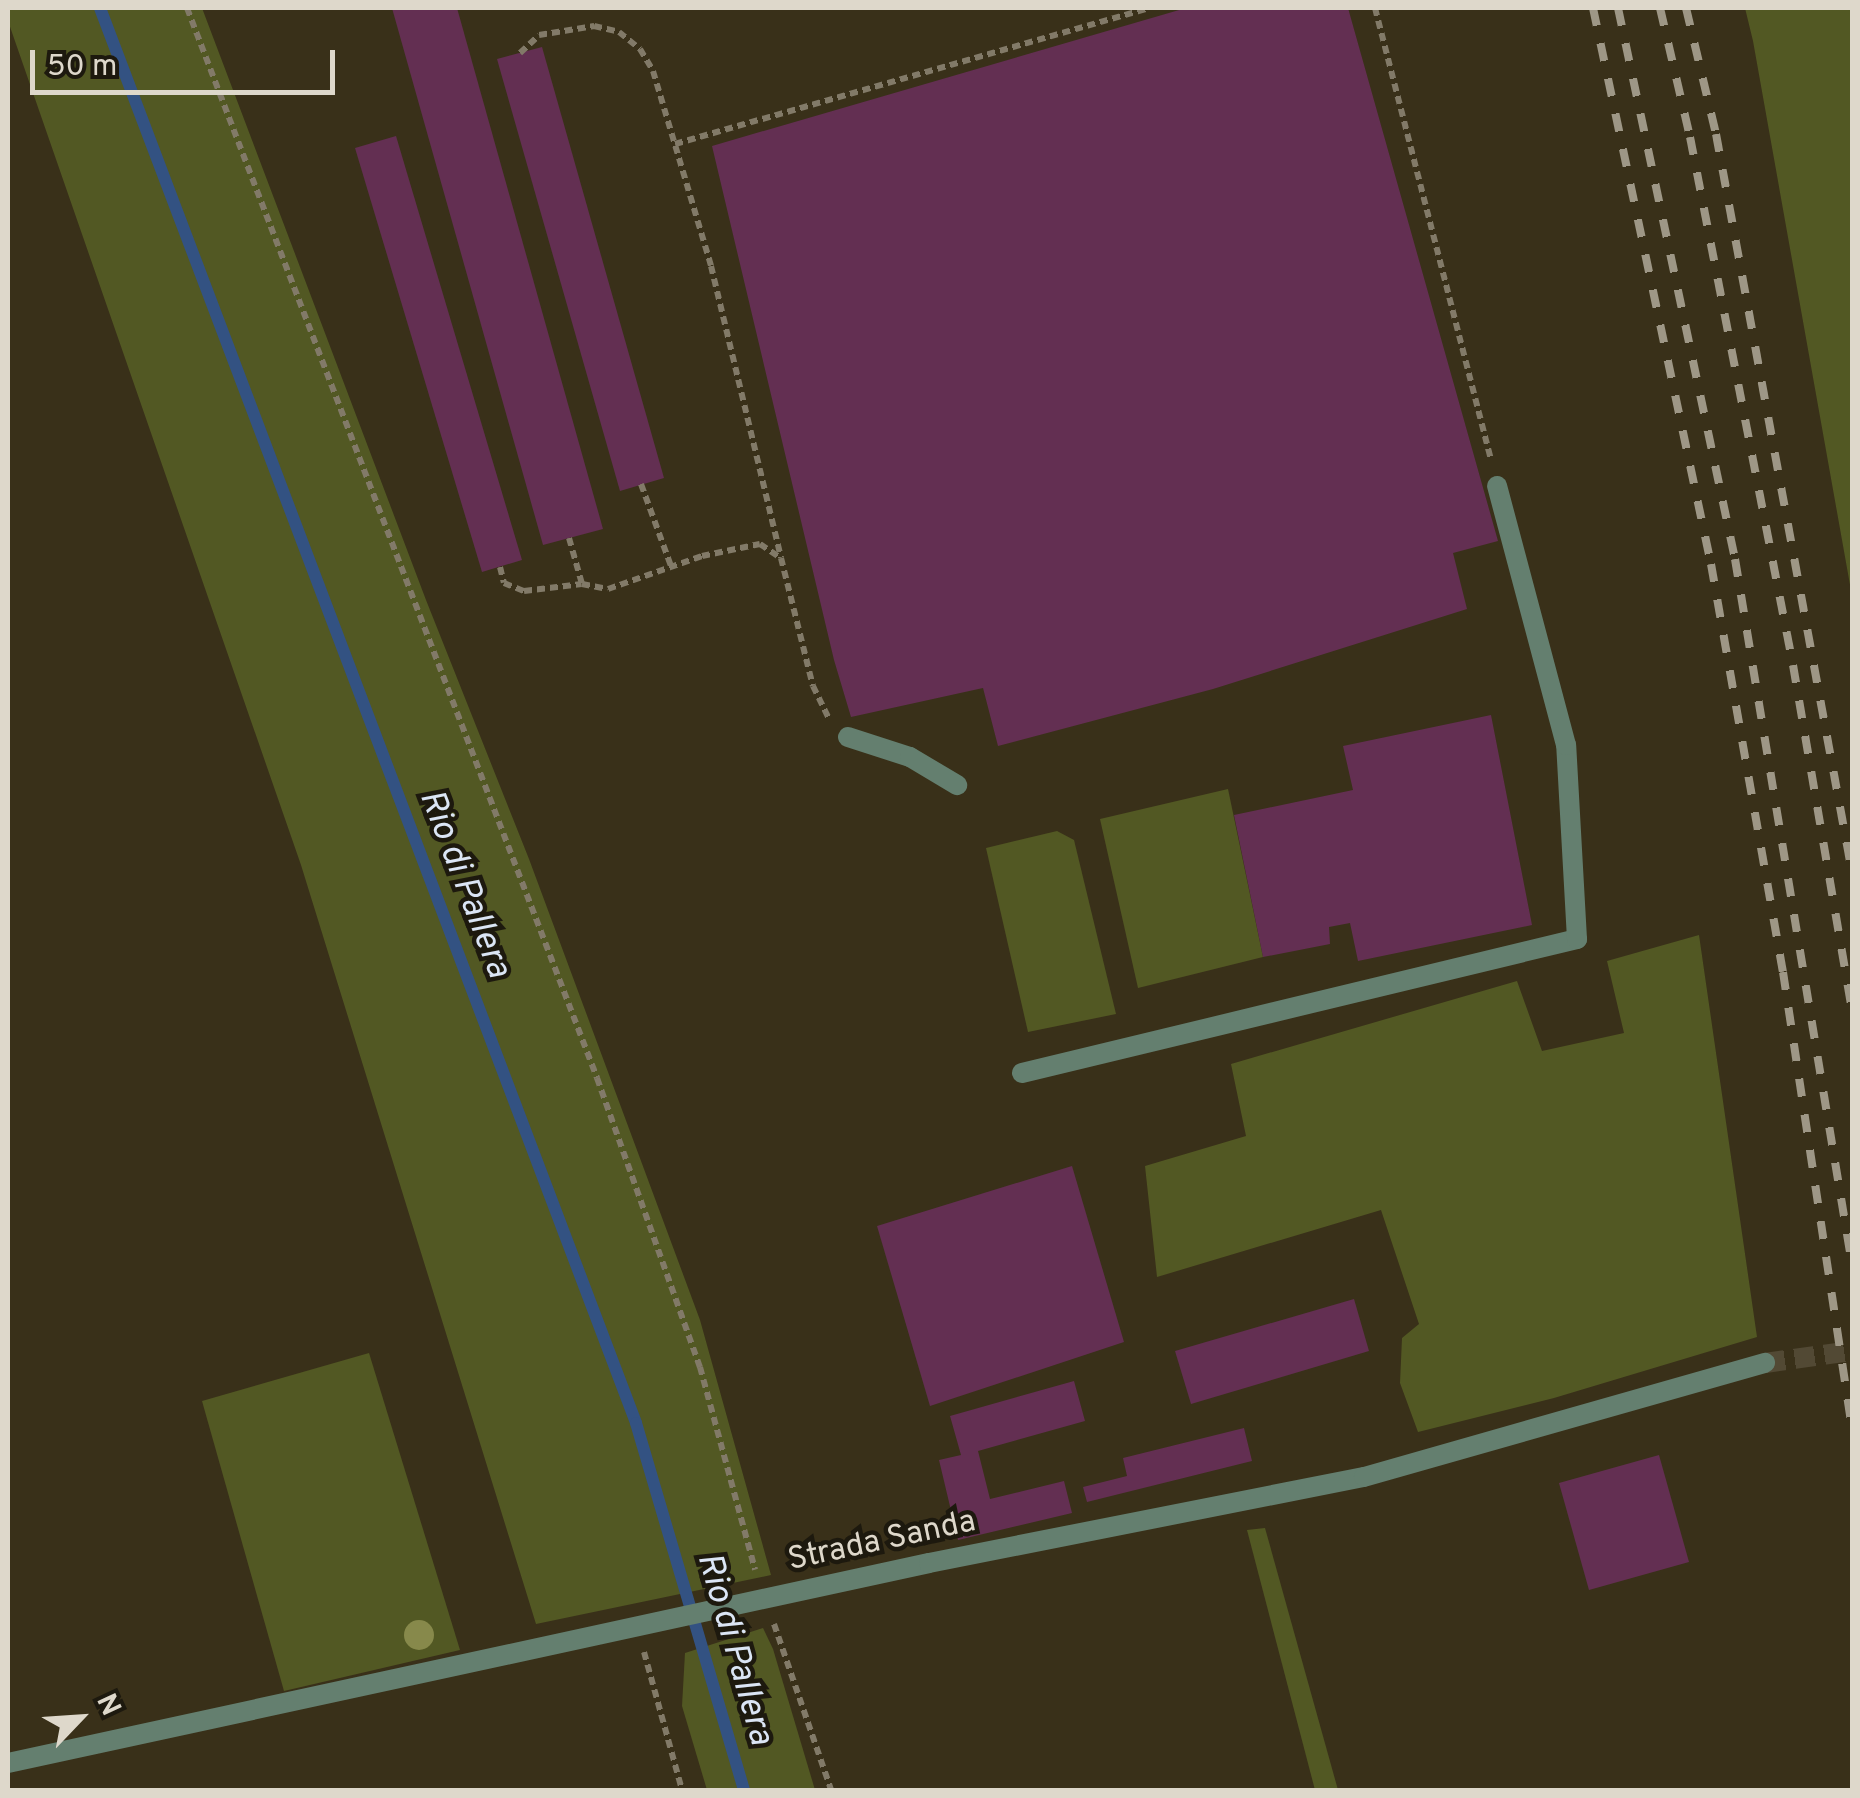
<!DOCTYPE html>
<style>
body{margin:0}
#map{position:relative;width:1860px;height:1798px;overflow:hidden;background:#393019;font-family:Overpass,sans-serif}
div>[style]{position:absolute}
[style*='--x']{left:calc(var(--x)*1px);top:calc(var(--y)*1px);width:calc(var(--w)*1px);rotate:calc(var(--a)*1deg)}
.green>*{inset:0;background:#525823}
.stream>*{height:12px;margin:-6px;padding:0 6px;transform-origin:6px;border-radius:6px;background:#335282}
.building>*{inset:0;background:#632f52}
.street-tunnel>*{height:20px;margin-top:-10px;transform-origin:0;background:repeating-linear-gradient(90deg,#524934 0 20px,transparent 0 30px)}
.path>*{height:6px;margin-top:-3px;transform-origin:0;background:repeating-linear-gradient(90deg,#827a68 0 8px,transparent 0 13px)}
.lane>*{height:20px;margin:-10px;padding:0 10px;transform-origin:10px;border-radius:10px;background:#647f6f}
.street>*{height:20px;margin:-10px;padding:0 10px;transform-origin:10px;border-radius:10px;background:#647f6f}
.rail>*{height:8px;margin-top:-4px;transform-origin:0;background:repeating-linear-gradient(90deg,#9e9786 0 18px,transparent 0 36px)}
.trees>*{width:30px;height:30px;margin:-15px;border-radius:50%;background:#87894b}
span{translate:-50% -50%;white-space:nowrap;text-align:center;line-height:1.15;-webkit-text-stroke:9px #1d190e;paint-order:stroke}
.street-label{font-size:32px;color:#ded8cb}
.water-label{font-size:35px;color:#dbe5f5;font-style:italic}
.frame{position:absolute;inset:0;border:10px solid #ded8cb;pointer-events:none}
.north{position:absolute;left:30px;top:1668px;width:100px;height:100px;-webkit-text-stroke:8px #1d190e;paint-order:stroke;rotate:65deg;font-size:28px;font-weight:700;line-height:40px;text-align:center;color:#ded8cb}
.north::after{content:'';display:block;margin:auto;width:35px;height:45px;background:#ded8cb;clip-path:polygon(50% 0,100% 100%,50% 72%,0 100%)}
.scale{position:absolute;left:30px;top:50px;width:305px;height:45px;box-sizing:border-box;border:5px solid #ded8cb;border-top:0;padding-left:12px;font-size:30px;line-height:35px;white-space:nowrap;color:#ded8cb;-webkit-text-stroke:8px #1d190e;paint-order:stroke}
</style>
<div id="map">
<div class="green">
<div style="clip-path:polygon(8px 8px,202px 8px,426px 600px,529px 859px,700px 1320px,771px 1575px,536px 1624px,301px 865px,8px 21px)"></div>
<div style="clip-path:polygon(1745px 8px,1852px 8px,1852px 596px,1753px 41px)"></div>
<div style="clip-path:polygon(1228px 789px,1263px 957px,1138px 988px,1100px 819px)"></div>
<div style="clip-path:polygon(1057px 831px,1074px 840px,1116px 1014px,1028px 1032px,986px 848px)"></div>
<div style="clip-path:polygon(1699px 935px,1757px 1337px,1554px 1398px,1418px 1432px,1400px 1383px,1402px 1338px,1419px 1324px,1381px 1210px,1157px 1277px,1145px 1166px,1246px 1136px,1231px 1064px,1517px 981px,1542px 1051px,1624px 1033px,1607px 961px)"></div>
<div style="clip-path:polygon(369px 1353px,460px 1650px,284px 1691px,202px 1401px)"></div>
<div style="clip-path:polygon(1265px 1528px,1338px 1790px,1315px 1790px,1247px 1530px)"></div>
<div style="clip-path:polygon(763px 1628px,773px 1649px,815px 1790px,707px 1790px,682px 1706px,685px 1653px)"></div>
</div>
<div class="stream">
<div style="--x:100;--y:8;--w:1513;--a:69.25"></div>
<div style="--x:636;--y:1423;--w:383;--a:73.6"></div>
</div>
<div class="building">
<div style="clip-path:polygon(392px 8px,457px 8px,603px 529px,543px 545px)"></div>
<div style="clip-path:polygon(1186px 8px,1348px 8px,1498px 541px,1453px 553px,1467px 609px,1213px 689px,998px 746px,983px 688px,851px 717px,834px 660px,712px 146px)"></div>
<div style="clip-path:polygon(542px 47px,664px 478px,620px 491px,497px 59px)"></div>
<div style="clip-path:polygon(396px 136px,522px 560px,482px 572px,355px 148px)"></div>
<div style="clip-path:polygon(1491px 715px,1532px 925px,1358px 961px,1350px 923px,1329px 927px,1330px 944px,1263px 957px,1234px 815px,1353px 790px,1343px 746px)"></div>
<div style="clip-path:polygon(1072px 1166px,1124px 1342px,930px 1406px,877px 1226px)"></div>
<div style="clip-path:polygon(1354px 1299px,1369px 1351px,1191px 1404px,1175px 1351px)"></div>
<div style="clip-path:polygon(1074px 1381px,1085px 1421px,978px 1451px,990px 1499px,1064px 1481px,1072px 1513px,958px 1540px,939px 1460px,961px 1455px,950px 1416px)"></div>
<div style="clip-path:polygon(1244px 1428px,1252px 1461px,1087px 1502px,1083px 1487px,1127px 1476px,1123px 1458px)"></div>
<div style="clip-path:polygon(1659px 1455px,1689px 1562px,1589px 1590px,1559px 1483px)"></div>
</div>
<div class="street-tunnel">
<div style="--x:1765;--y:1363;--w:88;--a:-7.9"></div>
</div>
<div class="path">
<div style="--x:187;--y:8;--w:1146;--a:69.03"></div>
<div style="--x:597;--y:1078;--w:307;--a:70.4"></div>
<div style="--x:700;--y:1367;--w:210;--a:74.8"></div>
<div style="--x:1375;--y:8;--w:467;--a:75.6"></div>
<div style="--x:520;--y:53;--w:26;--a:-43"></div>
<div style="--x:539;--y:35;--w:56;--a:-9.3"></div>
<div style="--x:594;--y:26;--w:26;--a:13"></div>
<div style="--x:619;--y:32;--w:27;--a:39"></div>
<div style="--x:640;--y:49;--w:26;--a:59"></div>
<div style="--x:653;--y:71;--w:203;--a:73.4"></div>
<div style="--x:711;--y:266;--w:300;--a:76.5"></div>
<div style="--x:675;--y:144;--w:493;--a:-16"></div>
<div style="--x:641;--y:484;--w:87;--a:69.9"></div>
<div style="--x:569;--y:538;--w:48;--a:74.2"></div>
<div style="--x:500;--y:567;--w:16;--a:76"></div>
<div style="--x:504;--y:583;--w:22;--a:22"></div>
<div style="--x:524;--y:591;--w:58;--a:-6.9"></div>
<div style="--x:582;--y:584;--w:26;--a:11"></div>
<div style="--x:608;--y:589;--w:100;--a:-19.3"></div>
<div style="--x:702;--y:556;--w:59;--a:-11.7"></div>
<div style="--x:760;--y:544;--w:25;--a:34"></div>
<div style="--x:781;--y:558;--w:132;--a:76"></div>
<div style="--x:813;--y:686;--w:37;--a:64"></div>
<div style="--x:774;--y:1624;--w:176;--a:71"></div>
<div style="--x:644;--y:1652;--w:143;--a:74.6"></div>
</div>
<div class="lane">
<div style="--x:848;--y:737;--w:65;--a:17.9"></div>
<div style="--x:910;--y:757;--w:55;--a:30.8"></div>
<div style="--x:1022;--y:1073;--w:571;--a:-13.57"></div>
<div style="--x:1577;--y:939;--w:194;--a:-93.2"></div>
<div style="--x:1566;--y:745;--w:268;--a:-104.9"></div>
</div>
<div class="street">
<div style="--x:8;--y:1763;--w:942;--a:-12.25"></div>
<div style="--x:929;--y:1563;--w:443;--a:-11.2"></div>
<div style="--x:1364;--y:1477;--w:417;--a:-15.9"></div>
</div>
<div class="rail">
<div style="--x:1593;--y:8;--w:568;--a:78.02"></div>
<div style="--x:1711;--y:564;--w:414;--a:80"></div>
<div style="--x:1783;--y:972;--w:459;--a:81.4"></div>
<div style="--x:1618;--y:8;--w:563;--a:78.01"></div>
<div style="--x:1735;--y:559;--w:715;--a:80.58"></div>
<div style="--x:1660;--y:8;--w:132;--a:76.9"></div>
<div style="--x:1690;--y:137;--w:538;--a:78.96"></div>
<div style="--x:1793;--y:665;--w:351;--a:80.3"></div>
<div style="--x:1686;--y:8;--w:130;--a:76.6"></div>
<div style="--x:1716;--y:134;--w:750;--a:79.56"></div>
</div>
<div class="trees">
<div style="left:419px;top:1635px"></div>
</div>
<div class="street-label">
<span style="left:882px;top:1542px;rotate:-12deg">Strada Sanda</span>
</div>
<div class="water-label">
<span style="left:464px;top:884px;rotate:69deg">Rio di Pallera</span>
<span style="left:734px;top:1649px;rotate:74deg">Rio di Pallera</span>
</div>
<div class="frame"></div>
<div class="north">N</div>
<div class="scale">50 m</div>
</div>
